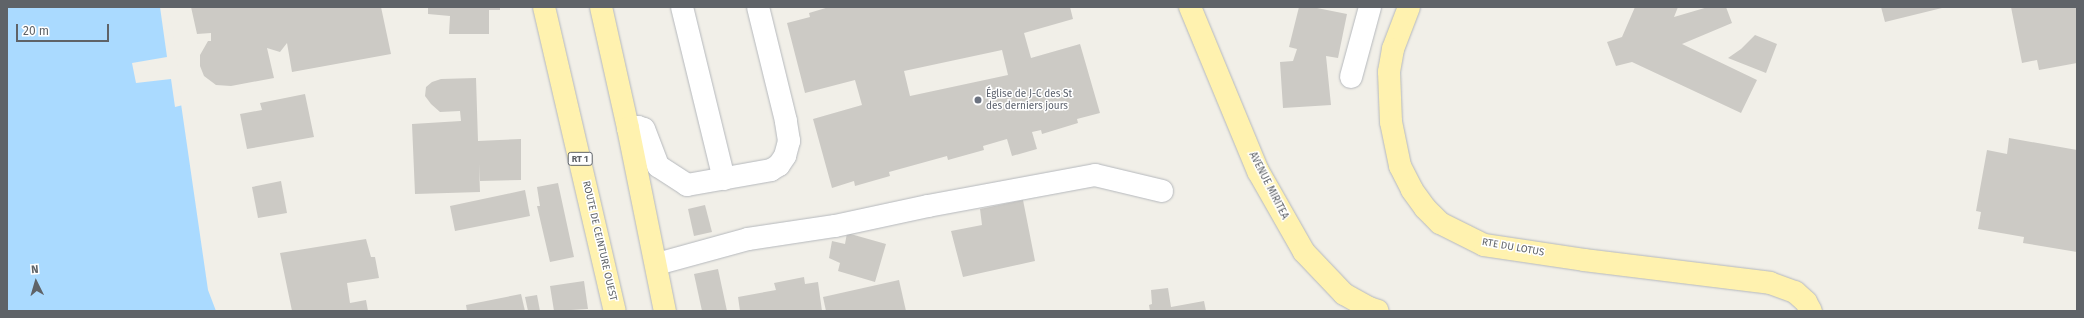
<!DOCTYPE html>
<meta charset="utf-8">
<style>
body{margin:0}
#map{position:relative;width:2084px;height:318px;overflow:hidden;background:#f1efe8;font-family:"Fira Sans",sans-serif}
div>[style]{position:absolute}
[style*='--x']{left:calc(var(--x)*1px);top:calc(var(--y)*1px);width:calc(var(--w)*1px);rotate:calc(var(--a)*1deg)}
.water>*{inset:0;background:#aadaff}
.pier>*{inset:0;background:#f1efe8}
.building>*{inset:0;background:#cccac5}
.roads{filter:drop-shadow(0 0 1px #b5b8bc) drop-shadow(0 0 1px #b5b8bc)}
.minor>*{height:22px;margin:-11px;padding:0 11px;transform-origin:11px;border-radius:11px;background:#fff}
.major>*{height:22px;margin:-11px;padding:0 11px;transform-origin:11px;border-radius:11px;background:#fff2af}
.dots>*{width:11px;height:11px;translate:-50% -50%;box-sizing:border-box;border:2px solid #fff;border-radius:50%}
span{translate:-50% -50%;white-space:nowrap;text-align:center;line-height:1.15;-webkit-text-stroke:3px #fff;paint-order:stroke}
.shield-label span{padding:1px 3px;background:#fff;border:1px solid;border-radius:3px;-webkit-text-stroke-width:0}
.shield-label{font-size:9px;color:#5f6368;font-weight:700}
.worship-label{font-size:10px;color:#5b616d}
.left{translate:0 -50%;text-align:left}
.street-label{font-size:10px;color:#5f6368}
.frame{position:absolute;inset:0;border:8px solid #5f6368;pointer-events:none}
.north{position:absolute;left:16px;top:262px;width:40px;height:40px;-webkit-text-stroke:3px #fff;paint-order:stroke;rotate:355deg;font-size:11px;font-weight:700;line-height:16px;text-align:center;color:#5f6368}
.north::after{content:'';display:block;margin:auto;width:14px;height:18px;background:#5f6368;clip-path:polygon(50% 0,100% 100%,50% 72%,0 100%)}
.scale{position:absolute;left:16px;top:24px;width:93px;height:18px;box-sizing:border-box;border:2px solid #5f6368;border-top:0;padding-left:5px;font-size:12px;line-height:14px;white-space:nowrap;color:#5f6368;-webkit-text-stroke:3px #fff;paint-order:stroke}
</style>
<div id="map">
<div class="water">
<div style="clip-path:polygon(7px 7px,167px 7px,208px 290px,216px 311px,7px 311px)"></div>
</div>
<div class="pier">
<div style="clip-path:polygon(160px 7px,169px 7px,183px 105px,175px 107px,171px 79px,136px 83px,132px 63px,167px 57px)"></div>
</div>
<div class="building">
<div style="clip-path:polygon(191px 7px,381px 7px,391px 54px,292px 72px,287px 43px,280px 52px,267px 48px,274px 78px,231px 86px,216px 85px,204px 76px,200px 66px,200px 55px,208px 41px,211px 41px,211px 33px,197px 34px)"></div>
<div style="clip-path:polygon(428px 7px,500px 7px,500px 10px,489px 10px,489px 34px,449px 34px,450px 16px,428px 14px)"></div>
<div style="clip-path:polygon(evenodd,829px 7px,1070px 7px,1073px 19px,1024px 33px,1031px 58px,1080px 44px,1100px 113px,1077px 119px,1078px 123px,1042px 134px,1041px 130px,1032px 132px,1037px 149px,1012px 156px,1007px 139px,983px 146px,984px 150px,948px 160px,947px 156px,889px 172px,890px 176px,855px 186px,854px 181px,832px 188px,813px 119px,862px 105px,855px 80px,805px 93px,787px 23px,810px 17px,809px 13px,829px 7px,1002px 50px,1008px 75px,910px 96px,904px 71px,1002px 50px)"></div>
<div style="clip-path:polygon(1299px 7px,1312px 7px,1347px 14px,1338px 58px,1326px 56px,1331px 105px,1283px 108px,1280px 62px,1293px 61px,1297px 49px,1289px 47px)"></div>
<div style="clip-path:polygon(1635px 7px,1678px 7px,1674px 17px,1708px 7px,1726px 7px,1732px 23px,1682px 44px,1757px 80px,1741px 113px,1632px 62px,1616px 66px,1607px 42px,1622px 37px)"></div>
<div style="clip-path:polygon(1881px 7px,1942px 7px,1942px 8px,1885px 22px)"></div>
<div style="clip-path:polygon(2011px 7px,2077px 7px,2077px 63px,2039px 70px,2037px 60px,2022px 63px)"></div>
<div style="clip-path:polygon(1755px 35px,1777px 44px,1766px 73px,1728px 58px,1741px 49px)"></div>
<div style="clip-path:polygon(476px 78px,478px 141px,521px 139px,521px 180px,480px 181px,479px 164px,480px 192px,415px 194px,412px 124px,461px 121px,460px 111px,440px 112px,431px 104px,425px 96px,426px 87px,432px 82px,441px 79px)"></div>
<div style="clip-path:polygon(305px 94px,314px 137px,247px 149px,240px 114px,262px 110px,260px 103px)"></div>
<div style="clip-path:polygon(2009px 138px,2077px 150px,2077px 252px,2023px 243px,2024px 237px,1978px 229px,1981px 212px,1976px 211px,1987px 150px,2007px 154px)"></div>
<div style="clip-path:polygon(281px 181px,287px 213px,258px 218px,252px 187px)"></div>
<div style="clip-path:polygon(558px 183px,574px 257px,550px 262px,537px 206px,540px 206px,537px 187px)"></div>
<div style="clip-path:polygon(525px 190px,530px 216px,455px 231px,450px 206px)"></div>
<div style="clip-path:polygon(1023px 200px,1035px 261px,963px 277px,951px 231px,982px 225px,980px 209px)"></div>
<div style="clip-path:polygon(705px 205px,712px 232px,694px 236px,688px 209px)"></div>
<div style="clip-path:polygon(847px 233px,886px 244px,875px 282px,838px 271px,840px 263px,829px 258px,832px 241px,845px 244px)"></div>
<div style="clip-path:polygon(366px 239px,371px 257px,375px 257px,379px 278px,347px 283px,350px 303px,366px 300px,368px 311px,292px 311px,280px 253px)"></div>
<div style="clip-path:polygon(718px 269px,727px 311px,702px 311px,694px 274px)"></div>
<div style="clip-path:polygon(804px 277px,805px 284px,818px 282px,822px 311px,740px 311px,738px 297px,776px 290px,774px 283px)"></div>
<div style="clip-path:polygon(899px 280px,906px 311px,826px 311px,823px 297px)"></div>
<div style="clip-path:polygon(584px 281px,588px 309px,554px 311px,550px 286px)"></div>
<div style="clip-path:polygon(1168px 288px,1171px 307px,1204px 301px,1206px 311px,1150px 311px,1149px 305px,1152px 304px,1151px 290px)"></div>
<div style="clip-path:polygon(521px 294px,525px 311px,467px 311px,466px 305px)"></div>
<div style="clip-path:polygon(537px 295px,540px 311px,528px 311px,525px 297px)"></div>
</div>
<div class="roads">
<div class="minor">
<div style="--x:682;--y:7;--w:177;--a:76.3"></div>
<div style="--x:1351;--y:77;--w:73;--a:-74.8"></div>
<div style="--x:628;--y:128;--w:10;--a:-6"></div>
<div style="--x:638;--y:127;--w:6;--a:18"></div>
<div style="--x:644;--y:129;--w:40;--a:69"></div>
<div style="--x:658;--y:166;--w:35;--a:33"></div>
<div style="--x:687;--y:185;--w:85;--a:-10.1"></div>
<div style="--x:771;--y:170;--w:9;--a:-32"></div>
<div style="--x:779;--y:165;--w:11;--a:-56"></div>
<div style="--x:785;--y:156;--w:16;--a:-75"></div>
<div style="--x:789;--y:141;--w:20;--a:-99"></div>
<div style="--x:786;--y:121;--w:117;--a:-103.8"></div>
<div style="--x:657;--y:264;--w:94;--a:-15.4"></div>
<div style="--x:748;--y:239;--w:88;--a:-8.5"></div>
<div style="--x:835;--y:226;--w:95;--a:-12.1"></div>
<div style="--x:928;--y:206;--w:170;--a:-10.5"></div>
<div style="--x:1095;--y:175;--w:69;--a:13.4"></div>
</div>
<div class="major">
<div style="--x:544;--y:7;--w:312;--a:76.9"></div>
<div style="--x:601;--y:7;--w:124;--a:77.4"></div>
<div style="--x:628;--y:128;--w:187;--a:78.6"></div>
<div style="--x:1190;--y:7;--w:178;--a:67.5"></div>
<div style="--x:1258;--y:171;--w:93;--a:60.4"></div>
<div style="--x:1304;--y:252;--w:58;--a:46.4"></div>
<div style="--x:1344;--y:294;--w:29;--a:29"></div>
<div style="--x:1369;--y:308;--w:9;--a:18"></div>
<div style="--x:1409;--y:7;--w:45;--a:110.9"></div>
<div style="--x:1393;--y:49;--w:23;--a:100"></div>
<div style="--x:1389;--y:72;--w:50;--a:87.7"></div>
<div style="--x:1391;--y:122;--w:45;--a:78.4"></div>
<div style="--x:1400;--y:166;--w:27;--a:63"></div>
<div style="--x:1412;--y:190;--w:22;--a:54"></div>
<div style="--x:1425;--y:208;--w:21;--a:45"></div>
<div style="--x:1440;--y:223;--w:49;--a:26.6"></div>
<div style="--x:1484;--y:245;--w:101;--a:8.5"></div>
<div style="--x:1584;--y:260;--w:187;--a:7"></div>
<div style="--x:1770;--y:283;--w:27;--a:20"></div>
<div style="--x:1795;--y:292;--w:15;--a:42"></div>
<div style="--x:1806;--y:302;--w:10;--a:61"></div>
</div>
</div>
<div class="dots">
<div style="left:978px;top:100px;background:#6b7280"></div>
</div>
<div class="shield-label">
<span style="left:580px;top:159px">RT 1</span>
</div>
<div class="worship-label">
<span class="left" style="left:986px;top:100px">Église de J-C des St<br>des derniers jours</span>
</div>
<div class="street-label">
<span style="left:1268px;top:186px;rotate:63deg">AVENUE MIRITEA</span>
<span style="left:599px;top:241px;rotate:77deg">ROUTE DE CEINTURE OUEST</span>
<span style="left:1513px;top:248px;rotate:10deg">RTE DU LOTUS</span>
</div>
<div class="frame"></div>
<div class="north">N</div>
<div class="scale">20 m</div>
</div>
